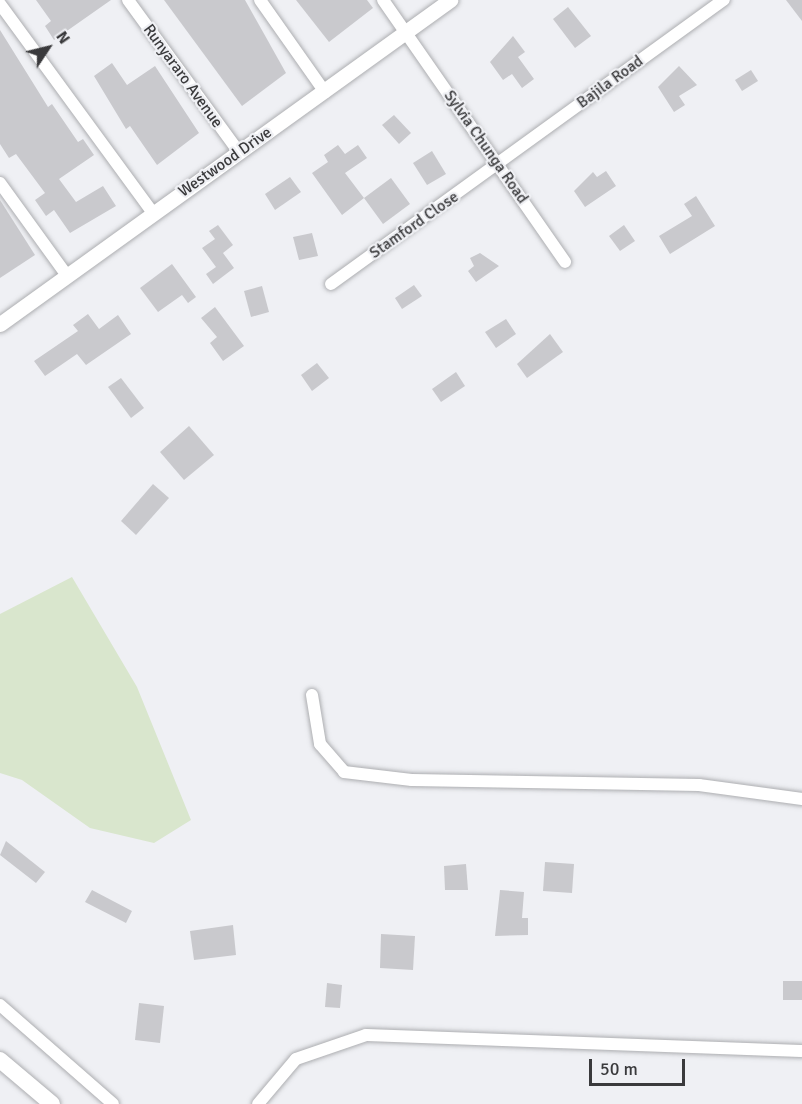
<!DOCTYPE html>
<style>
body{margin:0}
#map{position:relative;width:802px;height:1104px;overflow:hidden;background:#eff0f4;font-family:Signika,sans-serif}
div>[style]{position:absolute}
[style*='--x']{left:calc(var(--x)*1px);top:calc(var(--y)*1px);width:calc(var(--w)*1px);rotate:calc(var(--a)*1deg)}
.green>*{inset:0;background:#d9e6cd}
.building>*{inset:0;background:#c9c9cd}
.roads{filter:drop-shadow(0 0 2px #adaeb1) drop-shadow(0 0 2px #adaeb1)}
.minor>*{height:12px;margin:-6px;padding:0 6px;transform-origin:6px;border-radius:6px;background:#fff}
.tertiary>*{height:15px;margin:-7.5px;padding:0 7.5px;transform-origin:7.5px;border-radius:7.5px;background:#fff}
.secondary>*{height:16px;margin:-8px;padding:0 8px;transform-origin:8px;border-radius:8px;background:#fff}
span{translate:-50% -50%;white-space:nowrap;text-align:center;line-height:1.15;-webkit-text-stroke:4.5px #eff0f4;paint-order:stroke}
.street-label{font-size:16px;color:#3a3a3c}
.north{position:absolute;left:18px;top:18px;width:60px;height:60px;-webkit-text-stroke:4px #eff0f4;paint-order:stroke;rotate:55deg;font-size:16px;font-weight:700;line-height:24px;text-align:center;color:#3a3a3c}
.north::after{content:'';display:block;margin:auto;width:21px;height:27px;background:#3a3a3c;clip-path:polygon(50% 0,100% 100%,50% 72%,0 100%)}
.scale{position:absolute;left:589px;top:1059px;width:96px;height:27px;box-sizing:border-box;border:3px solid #3a3a3c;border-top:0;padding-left:8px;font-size:18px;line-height:21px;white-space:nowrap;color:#3a3a3c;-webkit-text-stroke:4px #eff0f4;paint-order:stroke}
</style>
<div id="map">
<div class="green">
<div style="clip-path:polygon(72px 577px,137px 687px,191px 820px,154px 843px,90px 828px,22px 780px,0 773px,0 614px)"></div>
</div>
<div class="building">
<div style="clip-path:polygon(36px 0,111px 0,54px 40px,45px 26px,51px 21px)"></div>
<div style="clip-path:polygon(164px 0,245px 0,286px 73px,242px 106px)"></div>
<div style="clip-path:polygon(296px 0,367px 0,373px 8px,329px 42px)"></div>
<div style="clip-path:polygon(786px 0,802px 0,802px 21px)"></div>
<div style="clip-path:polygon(568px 7px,591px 36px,575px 48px,553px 19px)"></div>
<div style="clip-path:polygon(0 30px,48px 107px,52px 104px,78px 142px,83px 139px,94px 155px,59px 179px,76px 202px,103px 186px,116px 206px,70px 233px,54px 210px,46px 216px,35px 200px,45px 193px,16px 154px,9px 158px,0 144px)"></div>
<div style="clip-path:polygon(513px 36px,525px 52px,518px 57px,534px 79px,522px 88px,512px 74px,503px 80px,490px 62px)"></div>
<div style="clip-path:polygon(112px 63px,127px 85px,155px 66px,199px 133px,157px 165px,130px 126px,126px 129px,94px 76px)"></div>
<div style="clip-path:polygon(679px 66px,697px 85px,679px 96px,685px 105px,674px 112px,658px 87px)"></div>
<div style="clip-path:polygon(751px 70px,758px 81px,742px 91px,735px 80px)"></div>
<div style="clip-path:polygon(394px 115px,411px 133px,399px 144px,382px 125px)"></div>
<div style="clip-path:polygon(338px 145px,345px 154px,358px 145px,367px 158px,345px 173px,364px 198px,342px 215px,312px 173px,328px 162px,324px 155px)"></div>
<div style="clip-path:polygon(432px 151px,446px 174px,427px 185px,413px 163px)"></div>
<div style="clip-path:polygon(606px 171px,616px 186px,585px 207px,574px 191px,593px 172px,597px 177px)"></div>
<div style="clip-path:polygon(290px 177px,301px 192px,275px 210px,265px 194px)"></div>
<div style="clip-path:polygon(391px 178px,410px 204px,383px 224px,364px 198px)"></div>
<div style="clip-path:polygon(696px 196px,715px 226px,670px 254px,659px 236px,692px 216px,684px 204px)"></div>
<div style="clip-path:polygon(0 200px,35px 255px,0 278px)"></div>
<div style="clip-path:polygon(218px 225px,233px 245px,223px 253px,234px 268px,213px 284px,206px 274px,216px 267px,202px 248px,215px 239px,209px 231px)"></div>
<div style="clip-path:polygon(624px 225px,635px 241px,620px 251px,609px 236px)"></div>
<div style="clip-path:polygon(312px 233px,318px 256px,299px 260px,293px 237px)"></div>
<div style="clip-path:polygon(480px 253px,499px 266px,476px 282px,468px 271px,474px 266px,470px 258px)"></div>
<div style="clip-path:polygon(172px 264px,196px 297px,188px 303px,182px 295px,158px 312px,140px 288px)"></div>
<div style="clip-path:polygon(414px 285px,422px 296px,402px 309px,395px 298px)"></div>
<div style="clip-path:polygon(262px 286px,269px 312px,251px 317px,244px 291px)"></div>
<div style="clip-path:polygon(215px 307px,244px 346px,223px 361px,210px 343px,217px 337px,201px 318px)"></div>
<div style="clip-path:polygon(88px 314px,99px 329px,118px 315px,131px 334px,86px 365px,77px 354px,45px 376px,34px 361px,78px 331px,73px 325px)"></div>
<div style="clip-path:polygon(506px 319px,516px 334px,496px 348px,485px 332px)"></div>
<div style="clip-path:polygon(550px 334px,563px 352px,527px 378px,517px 364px)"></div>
<div style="clip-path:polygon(317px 363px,329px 378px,312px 391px,301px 375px)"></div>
<div style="clip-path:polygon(456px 372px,465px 386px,441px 402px,432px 389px)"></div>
<div style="clip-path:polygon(121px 378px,144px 408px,131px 418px,108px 387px)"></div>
<div style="clip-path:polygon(189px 426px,214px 455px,184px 480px,160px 452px)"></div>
<div style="clip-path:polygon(153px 484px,169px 498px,136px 535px,121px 521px)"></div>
<div style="clip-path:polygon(6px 841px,45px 872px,36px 883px,0 855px)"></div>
<div style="clip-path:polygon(545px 862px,574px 864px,572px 893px,543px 891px)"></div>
<div style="clip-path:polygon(466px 864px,468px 890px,445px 890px,444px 866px)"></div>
<div style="clip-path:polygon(92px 890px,132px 911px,126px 923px,85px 902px)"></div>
<div style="clip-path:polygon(500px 890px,524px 892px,522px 918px,528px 918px,528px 935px,495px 936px)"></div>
<div style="clip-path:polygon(233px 925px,236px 955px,194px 960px,190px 931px)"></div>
<div style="clip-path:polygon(381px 934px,415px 936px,413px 970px,380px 968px)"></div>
<div style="clip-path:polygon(783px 981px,802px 981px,802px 1000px,783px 1000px)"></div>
<div style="clip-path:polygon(327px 983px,342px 985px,340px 1008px,325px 1007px)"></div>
<div style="clip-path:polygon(139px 1003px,164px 1006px,160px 1043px,135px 1040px)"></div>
</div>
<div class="roads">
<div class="minor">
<div style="--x:128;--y:0;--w:188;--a:53.9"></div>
<div style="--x:260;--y:0;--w:113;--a:54.8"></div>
<div style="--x:383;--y:0;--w:319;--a:55.2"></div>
<div style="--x:0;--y:4;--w:259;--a:53.8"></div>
<div style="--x:0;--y:183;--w:116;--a:54.1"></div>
<div style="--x:331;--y:284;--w:485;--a:-35.9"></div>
<div style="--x:312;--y:695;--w:50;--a:80.7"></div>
<div style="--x:320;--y:744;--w:37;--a:49"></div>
<div style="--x:344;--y:772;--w:68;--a:6.7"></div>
<div style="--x:412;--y:780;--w:287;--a:1"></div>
<div style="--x:699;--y:785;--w:104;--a:7.7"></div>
<div style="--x:0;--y:1005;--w:150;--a:41.2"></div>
<div style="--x:258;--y:1104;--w:59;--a:-49.8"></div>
<div style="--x:296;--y:1059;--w:74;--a:-18.9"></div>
<div style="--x:366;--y:1035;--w:436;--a:2.1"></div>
</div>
<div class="tertiary">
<div style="--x:0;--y:324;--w:555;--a:-35.75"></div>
</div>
<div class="secondary">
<div style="--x:0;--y:1060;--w:68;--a:40.2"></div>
</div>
</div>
<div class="street-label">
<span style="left:183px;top:76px;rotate:54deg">Runyararo Avenue</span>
<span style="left:610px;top:82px;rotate:-36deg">Bajila Road</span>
<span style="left:486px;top:147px;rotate:55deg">Sylvia Chunga Road</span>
<span style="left:225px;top:162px;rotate:-35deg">Westwood Drive</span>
<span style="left:414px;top:225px;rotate:-35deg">Stamford Close</span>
</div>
<div class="north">N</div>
<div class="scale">50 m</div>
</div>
